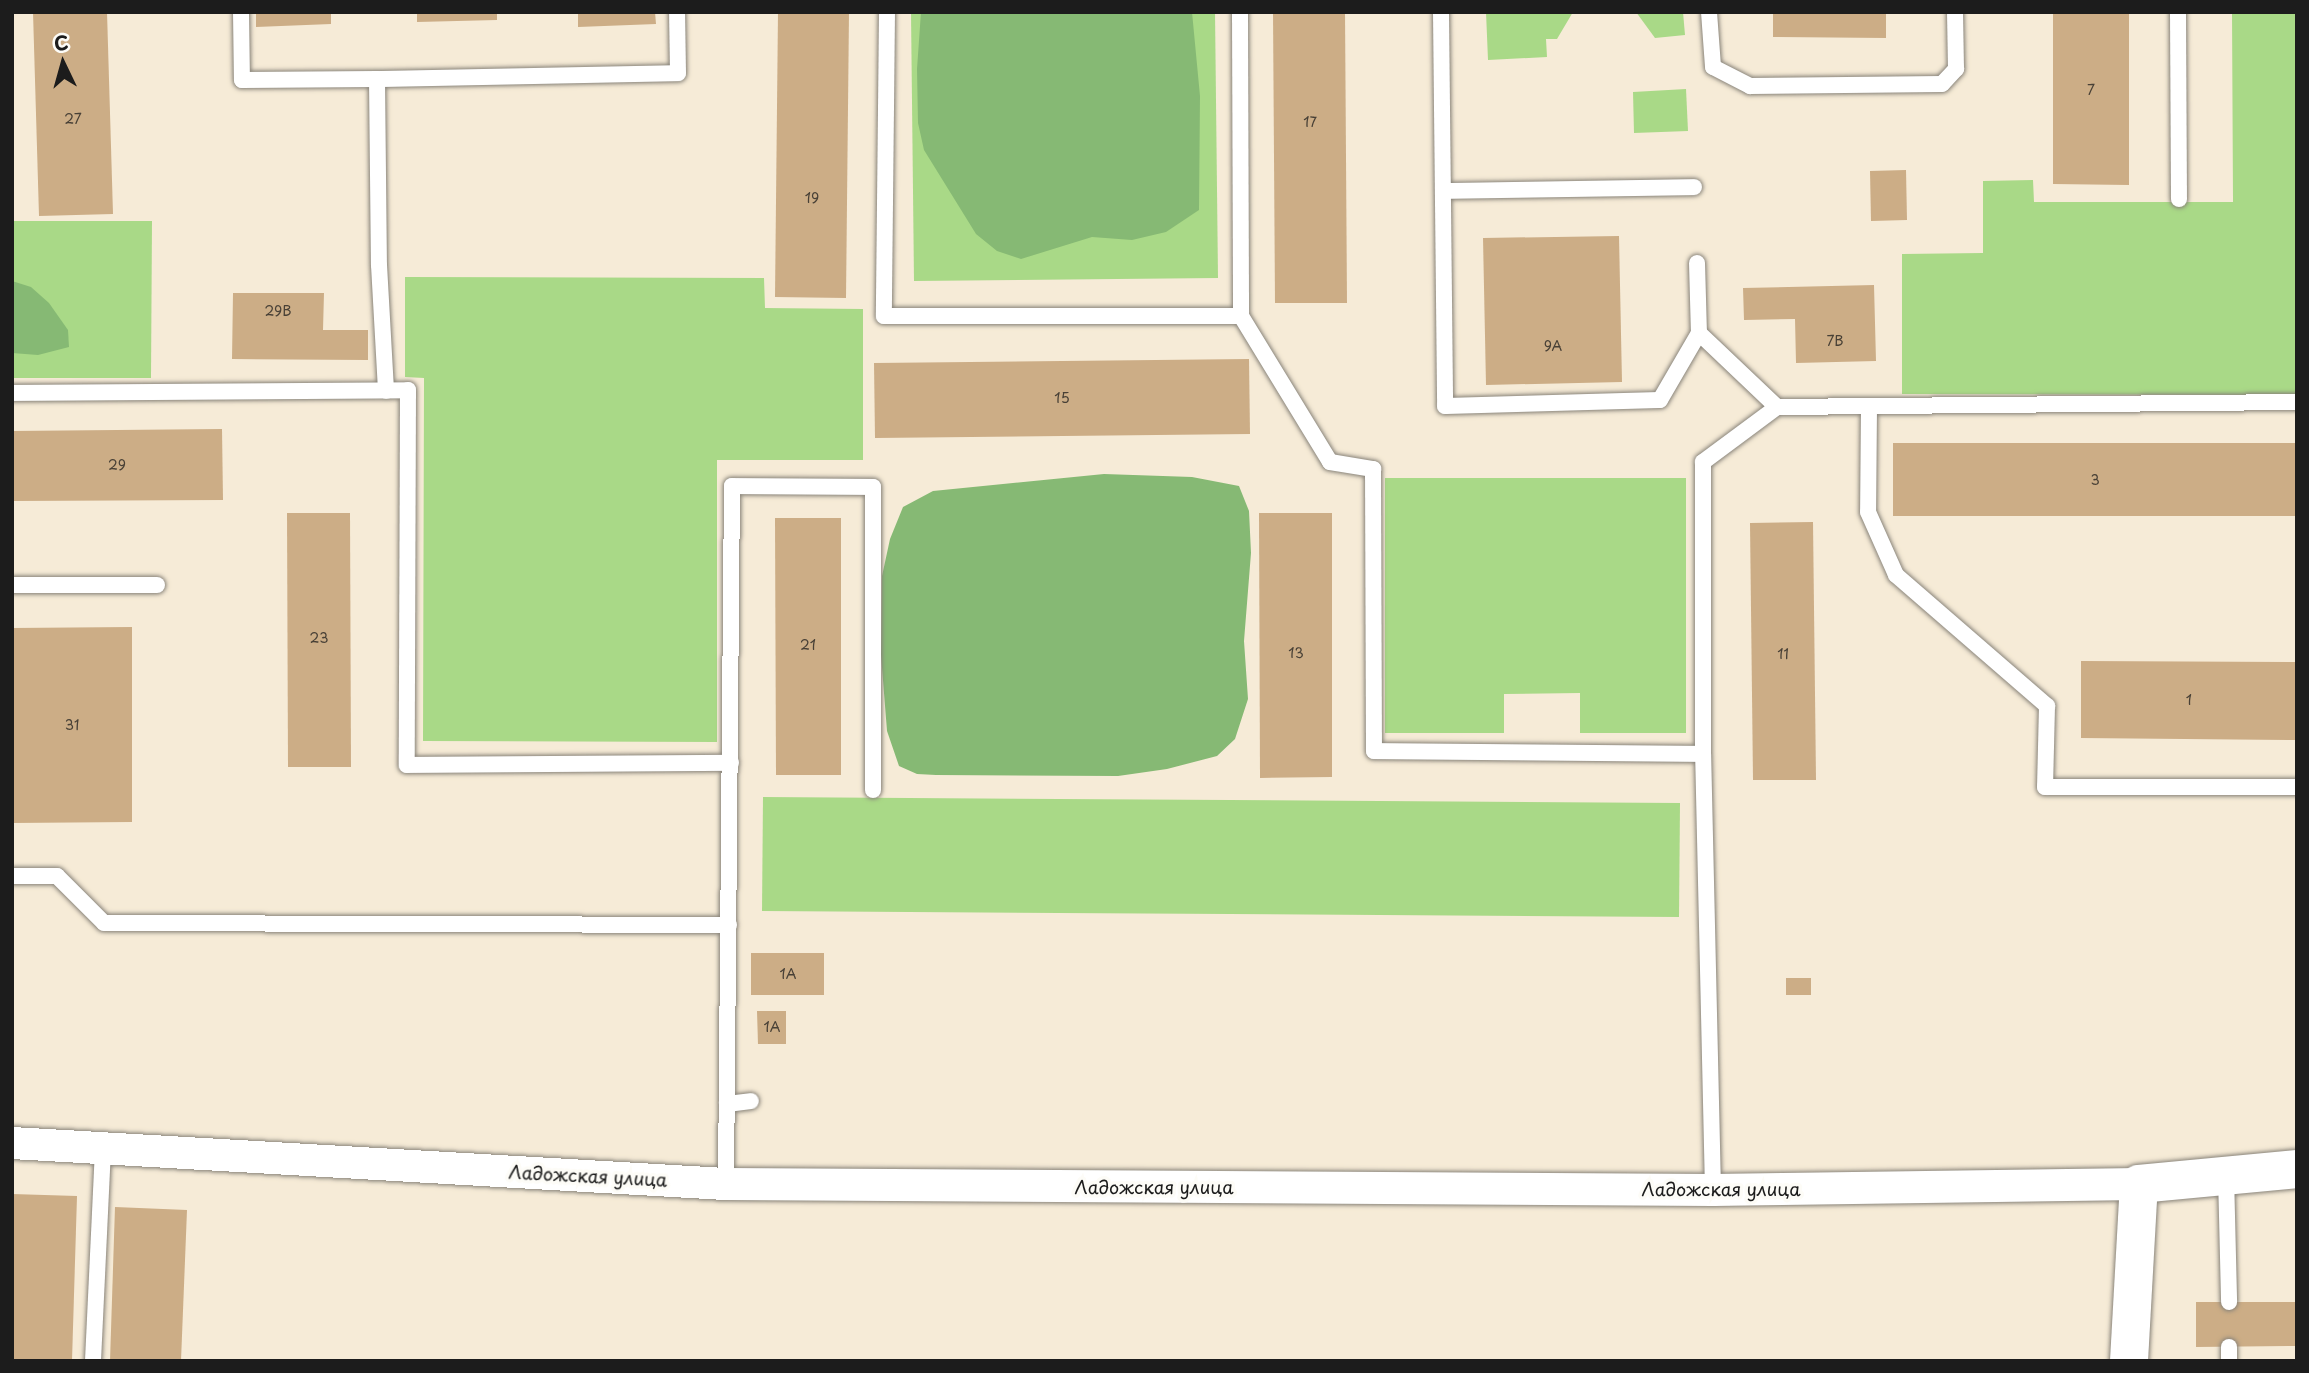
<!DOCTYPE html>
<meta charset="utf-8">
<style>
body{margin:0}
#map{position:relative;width:2309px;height:1373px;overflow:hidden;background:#f6ebd7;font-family:"Playpen Sans",sans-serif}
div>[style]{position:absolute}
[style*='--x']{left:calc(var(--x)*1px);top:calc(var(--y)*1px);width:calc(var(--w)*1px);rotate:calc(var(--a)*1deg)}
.green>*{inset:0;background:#a9d987}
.forest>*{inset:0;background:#86b974}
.building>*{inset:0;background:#ccad86}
.roads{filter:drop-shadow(0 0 2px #89847a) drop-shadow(0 0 2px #89847a)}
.service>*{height:16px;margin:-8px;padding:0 8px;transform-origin:8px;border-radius:8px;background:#fff}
.minor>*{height:32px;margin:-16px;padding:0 16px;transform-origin:16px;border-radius:16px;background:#fff}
.tertiary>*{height:38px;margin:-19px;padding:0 19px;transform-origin:19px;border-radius:19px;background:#fff}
span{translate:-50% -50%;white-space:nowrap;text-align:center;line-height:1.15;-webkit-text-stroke:7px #fdfcf7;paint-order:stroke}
.number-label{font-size:14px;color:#484036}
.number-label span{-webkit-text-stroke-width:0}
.street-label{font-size:18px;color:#1c1c1c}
.frame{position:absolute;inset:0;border:14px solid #1c1c1c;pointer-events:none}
.north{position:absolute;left:28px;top:28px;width:70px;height:70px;-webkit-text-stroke:5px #fdfcf7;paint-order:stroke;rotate:355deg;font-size:19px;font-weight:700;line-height:28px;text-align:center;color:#1c1c1c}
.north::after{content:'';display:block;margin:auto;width:24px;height:32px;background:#1c1c1c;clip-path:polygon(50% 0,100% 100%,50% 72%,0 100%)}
</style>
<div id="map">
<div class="green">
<div style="clip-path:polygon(911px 12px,1215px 12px,1218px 278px,914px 281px)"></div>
<div style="clip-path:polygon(1486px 12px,1573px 12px,1557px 39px,1546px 39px,1547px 57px,1488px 60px)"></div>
<div style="clip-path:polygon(1636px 12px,1683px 12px,1685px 35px,1655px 38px)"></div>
<div style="clip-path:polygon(2232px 12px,2297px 12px,2297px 395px,1902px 394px,1902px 254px,1983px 253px,1983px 181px,2033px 180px,2034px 202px,2233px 202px)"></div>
<div style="clip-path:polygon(1686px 89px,1688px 131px,1634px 133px,1633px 92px)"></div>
<div style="clip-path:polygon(12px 221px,152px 221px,151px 378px,12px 378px)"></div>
<div style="clip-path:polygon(405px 277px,764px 278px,765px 308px,863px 309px,863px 460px,717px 460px,717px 742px,423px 741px,424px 378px,405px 377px)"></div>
<div style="clip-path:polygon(1385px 478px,1686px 478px,1686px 733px,1580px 733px,1580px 693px,1504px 694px,1504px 733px,1385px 733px)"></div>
<div style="clip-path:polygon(763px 797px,1680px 803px,1679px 917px,762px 911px)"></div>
</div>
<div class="forest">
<div style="clip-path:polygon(921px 12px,1192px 12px,1200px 96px,1199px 210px,1166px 232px,1132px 240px,1092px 237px,1021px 259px,997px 251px,976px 234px,924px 150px,918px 123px,917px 69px)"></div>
<div style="clip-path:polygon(12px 281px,31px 287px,49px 303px,68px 330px,69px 347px,38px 355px,12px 353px)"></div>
<div style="clip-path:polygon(1104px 474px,1192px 477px,1239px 486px,1249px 511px,1251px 553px,1244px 641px,1248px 699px,1235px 739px,1217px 756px,1167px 769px,1118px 776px,936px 775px,917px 774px,899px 766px,887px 731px,881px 655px,882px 576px,890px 539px,903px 507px,933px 491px)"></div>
</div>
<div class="building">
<div style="clip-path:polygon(33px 12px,107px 12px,113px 214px,39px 216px)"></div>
<div style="clip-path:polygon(256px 12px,331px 12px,331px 24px,256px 27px)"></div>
<div style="clip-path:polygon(417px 12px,497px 12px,497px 20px,417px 22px)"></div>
<div style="clip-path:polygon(578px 12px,655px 12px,656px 24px,578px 27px)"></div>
<div style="clip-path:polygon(778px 12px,849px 12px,846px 298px,775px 297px)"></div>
<div style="clip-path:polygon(1273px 12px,1345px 12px,1347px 303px,1275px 303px)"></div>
<div style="clip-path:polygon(1773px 12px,1886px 12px,1886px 38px,1773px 37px)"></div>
<div style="clip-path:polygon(2053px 12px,2129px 12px,2129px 185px,2053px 184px)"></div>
<div style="clip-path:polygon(1906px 170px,1907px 220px,1871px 221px,1870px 171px)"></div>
<div style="clip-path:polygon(1619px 236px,1622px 382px,1486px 385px,1483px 238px)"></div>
<div style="clip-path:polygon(1874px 285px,1876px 361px,1796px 363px,1795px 319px,1744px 320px,1743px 288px)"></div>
<div style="clip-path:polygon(233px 293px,324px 293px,323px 330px,368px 330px,368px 360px,232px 359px)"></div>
<div style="clip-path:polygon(1249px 359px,1250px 434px,875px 438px,874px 363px)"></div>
<div style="clip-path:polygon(222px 429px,223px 500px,12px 501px,12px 431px)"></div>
<div style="clip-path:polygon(1893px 443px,2297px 443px,2297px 516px,1893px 516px)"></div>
<div style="clip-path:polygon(287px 513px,350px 513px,351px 767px,288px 767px)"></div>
<div style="clip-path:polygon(1259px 513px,1332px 513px,1332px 777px,1260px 778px)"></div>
<div style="clip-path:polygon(775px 518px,841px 518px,841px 775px,776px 775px)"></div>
<div style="clip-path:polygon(1813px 522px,1816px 780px,1753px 780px,1750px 523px)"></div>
<div style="clip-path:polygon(132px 627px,132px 822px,12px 823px,12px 628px)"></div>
<div style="clip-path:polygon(2081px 661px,2297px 662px,2297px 740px,2081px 738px)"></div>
<div style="clip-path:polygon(751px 953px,824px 953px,824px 995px,751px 995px)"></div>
<div style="clip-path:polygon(1786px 978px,1811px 978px,1811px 995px,1786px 995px)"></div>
<div style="clip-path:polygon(757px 1011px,786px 1011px,786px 1044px,758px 1044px)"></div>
<div style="clip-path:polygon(12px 1194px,77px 1196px,72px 1361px,12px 1361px)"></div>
<div style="clip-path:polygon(115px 1207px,187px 1210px,181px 1361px,110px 1361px)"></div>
<div style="clip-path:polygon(2196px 1302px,2297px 1302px,2297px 1346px,2196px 1347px)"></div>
</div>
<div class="roads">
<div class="service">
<div style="--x:241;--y:12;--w:68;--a:89.2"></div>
<div style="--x:242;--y:80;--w:135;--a:-0.4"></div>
<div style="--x:377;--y:79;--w:186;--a:89.4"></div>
<div style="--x:379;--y:265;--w:126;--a:86.8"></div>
<div style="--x:887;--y:12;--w:304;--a:90.6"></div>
<div style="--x:884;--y:316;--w:357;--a:0"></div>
<div style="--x:1240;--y:12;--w:304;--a:89.8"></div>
<div style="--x:1241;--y:316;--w:171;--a:58.6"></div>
<div style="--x:1330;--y:462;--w:44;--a:9.2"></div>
<div style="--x:1373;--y:469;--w:282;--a:89.8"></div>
<div style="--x:1374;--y:751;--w:329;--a:0.5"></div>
<div style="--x:1441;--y:12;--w:394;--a:89.4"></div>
<div style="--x:1445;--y:406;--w:215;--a:-1.6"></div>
<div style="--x:1660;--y:400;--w:78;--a:-59.8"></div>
<div style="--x:1709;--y:12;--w:55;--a:85.8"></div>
<div style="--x:1713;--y:67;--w:42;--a:27.2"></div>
<div style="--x:1750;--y:86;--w:192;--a:-0.6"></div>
<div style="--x:1942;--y:84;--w:21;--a:-47"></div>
<div style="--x:1956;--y:69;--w:57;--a:-91"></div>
<div style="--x:2178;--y:12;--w:187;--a:89.7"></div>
<div style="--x:377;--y:79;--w:301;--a:-1.1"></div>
<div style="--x:678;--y:73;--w:61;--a:-90.9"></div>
<div style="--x:1443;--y:191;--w:251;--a:-0.9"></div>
<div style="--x:1697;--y:263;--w:70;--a:88.4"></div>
<div style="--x:1699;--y:333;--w:108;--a:43.5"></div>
<div style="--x:12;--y:393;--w:396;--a:-0.4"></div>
<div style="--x:408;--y:390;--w:375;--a:90.2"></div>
<div style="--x:407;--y:765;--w:324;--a:-0.4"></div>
<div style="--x:1869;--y:407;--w:105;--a:90.5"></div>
<div style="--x:1868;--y:512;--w:69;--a:66"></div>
<div style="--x:1896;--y:575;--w:200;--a:40.9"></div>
<div style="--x:2047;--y:706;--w:81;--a:91.4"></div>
<div style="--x:2045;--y:787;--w:252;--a:0"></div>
<div style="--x:12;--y:585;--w:145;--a:0"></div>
<div style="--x:12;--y:876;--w:45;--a:0"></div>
<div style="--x:57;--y:876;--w:66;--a:45"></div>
<div style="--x:104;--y:923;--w:625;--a:0.18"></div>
<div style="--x:727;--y:1104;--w:24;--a:-7"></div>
<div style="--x:2226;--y:1175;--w:127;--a:88.6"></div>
<div style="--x:726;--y:1184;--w:698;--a:-89.51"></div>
<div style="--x:732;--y:486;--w:141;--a:0.4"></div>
<div style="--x:873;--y:487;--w:303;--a:90"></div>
<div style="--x:1713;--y:1190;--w:436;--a:-91.3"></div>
<div style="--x:1703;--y:754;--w:292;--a:-90"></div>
<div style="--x:1703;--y:462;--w:92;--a:-36.6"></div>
<div style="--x:1777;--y:407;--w:520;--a:-0.55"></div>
<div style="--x:93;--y:1361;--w:213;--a:-87.3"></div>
<div style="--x:2229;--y:1361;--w:14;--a:-90"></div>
</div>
<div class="minor">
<div style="--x:12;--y:1143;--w:715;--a:3.29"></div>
<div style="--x:726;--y:1184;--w:987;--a:0.35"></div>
<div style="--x:1713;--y:1190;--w:426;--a:-0.8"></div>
</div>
<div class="tertiary">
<div style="--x:2129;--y:1361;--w:177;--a:-86.8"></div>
<div style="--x:2139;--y:1184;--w:159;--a:-5.4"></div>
</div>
</div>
<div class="number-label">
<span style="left:2091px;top:90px">7</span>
<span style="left:73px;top:119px">27</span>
<span style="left:1310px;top:122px">17</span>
<span style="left:812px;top:198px">19</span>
<span style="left:278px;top:311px">29В</span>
<span style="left:1835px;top:341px">7В</span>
<span style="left:1553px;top:346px">9А</span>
<span style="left:1062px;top:398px">15</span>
<span style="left:117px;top:465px">29</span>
<span style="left:2095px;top:480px">3</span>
<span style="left:319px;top:638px">23</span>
<span style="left:808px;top:645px">21</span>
<span style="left:1296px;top:653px">13</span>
<span style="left:1783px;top:654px">11</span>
<span style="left:2189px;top:700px">1</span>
<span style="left:72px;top:725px">31</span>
<span style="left:788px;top:974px">1А</span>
<span style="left:772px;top:1027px">1А</span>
</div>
<div class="street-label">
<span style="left:588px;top:1176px;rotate:3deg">Ладожская улица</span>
<span style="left:1154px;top:1187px">Ладожская улица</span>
<span style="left:1721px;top:1189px">Ладожская улица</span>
</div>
<div class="frame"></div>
<div class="north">С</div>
</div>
